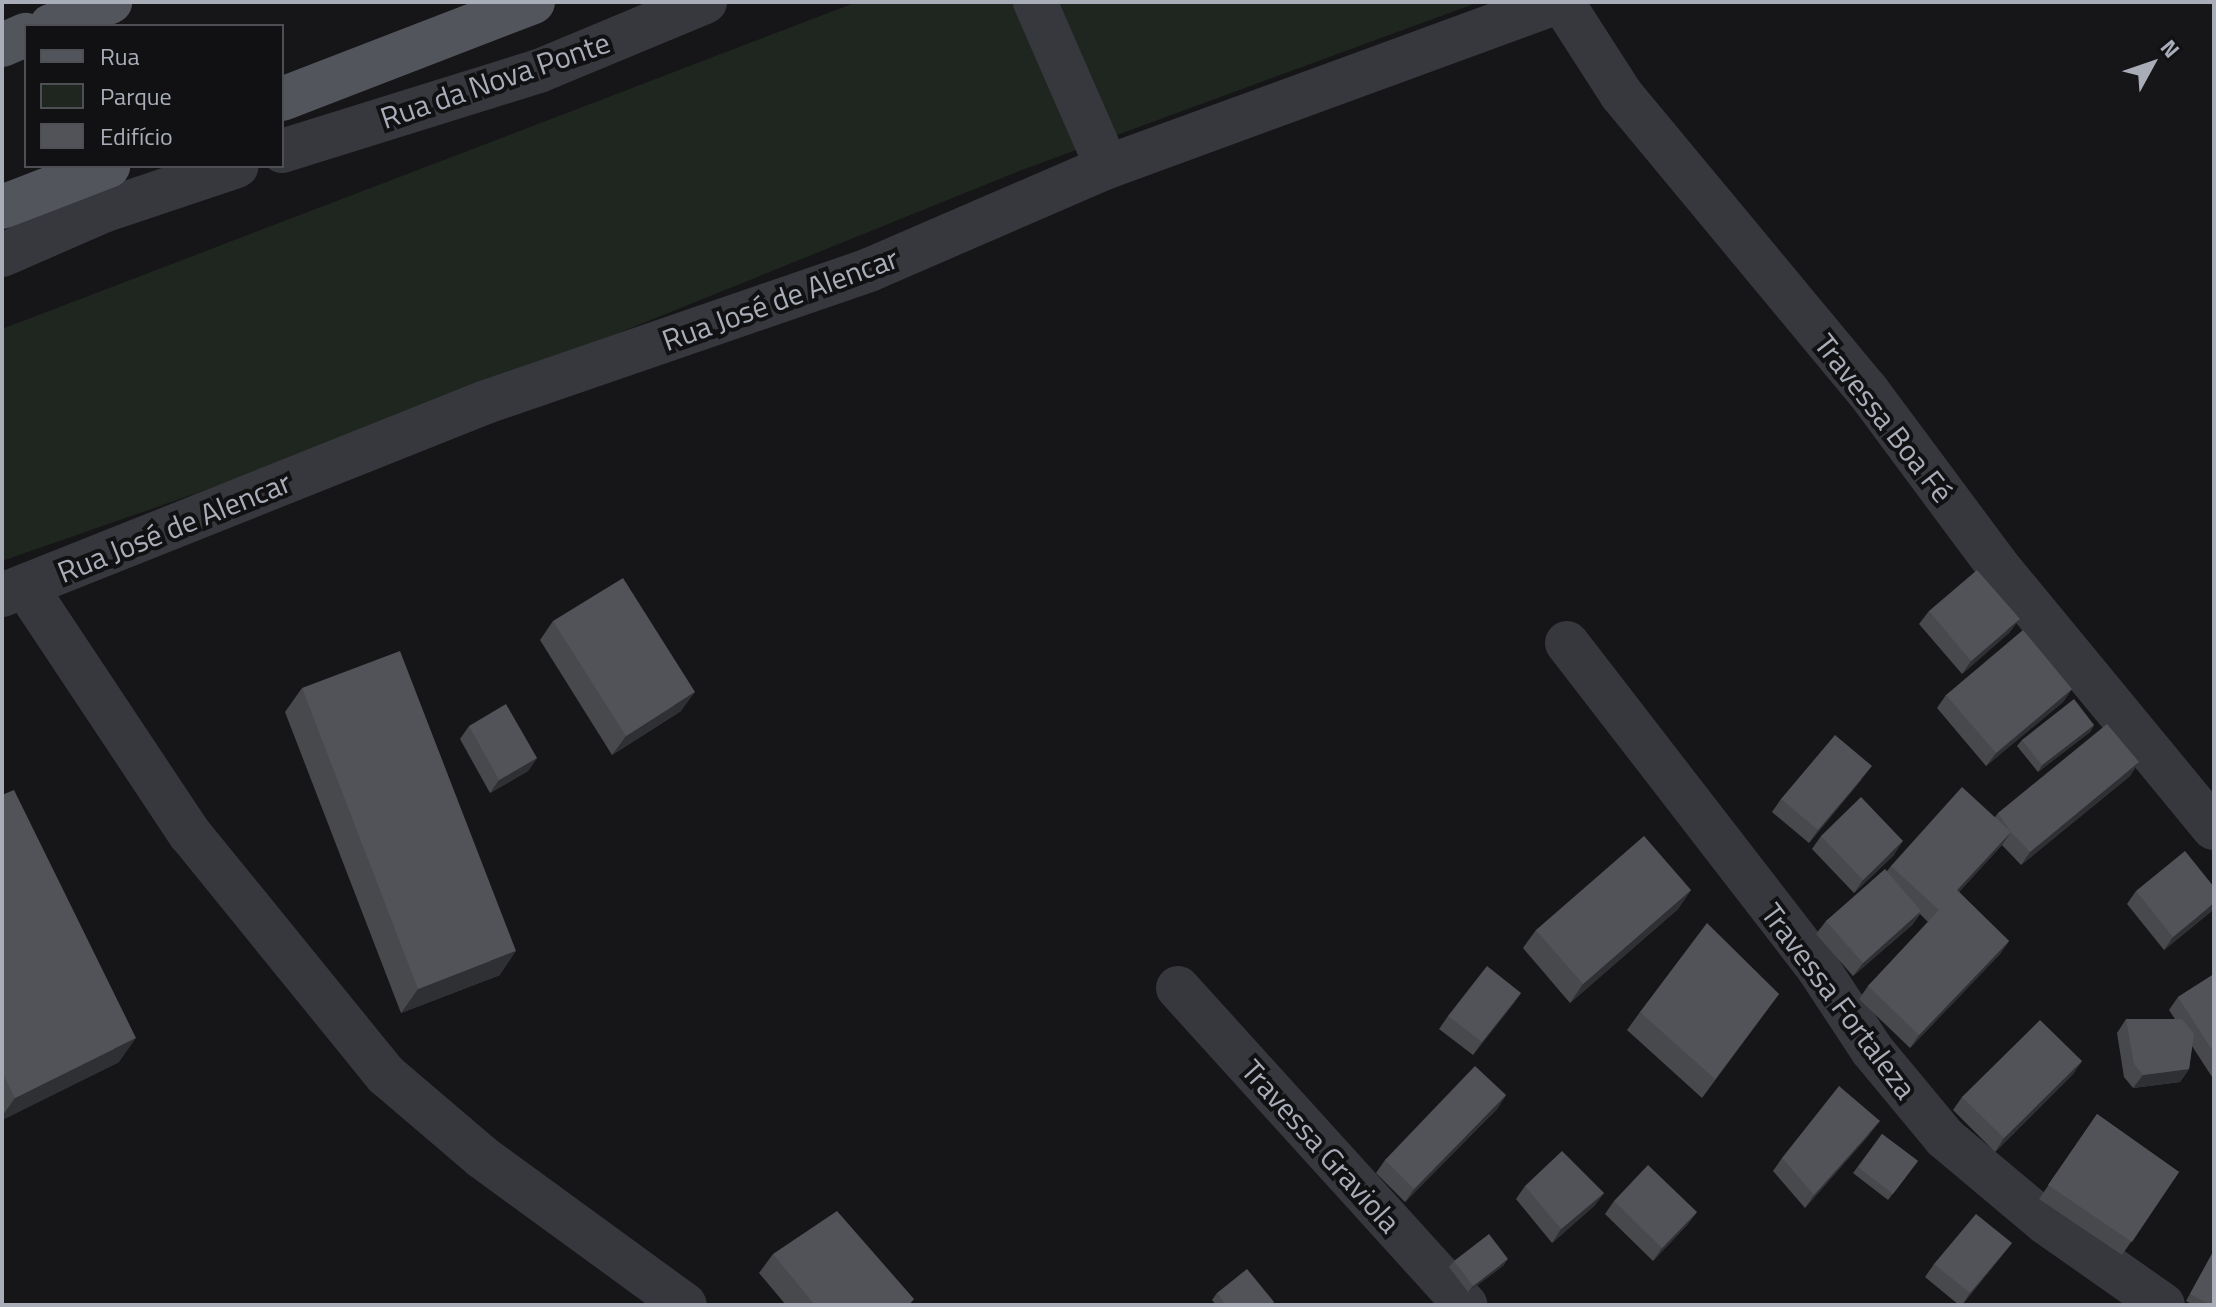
<!DOCTYPE html>
<meta charset="utf-8">
<style>
body{margin:0}
#map{position:relative;width:2216px;height:1307px;overflow:hidden;background:#161618;font-family:"Titillium Web",sans-serif}
div>[style]{position:absolute}
[style*='--x']{left:calc(var(--x)*1px);top:calc(var(--y)*1px);width:calc(var(--w)*1px);rotate:calc(var(--a)*1deg)}
.green>*{inset:0;background:#1e261f}
.street>*{height:44px;margin:-22px;padding:0 22px;transform-origin:22px;border-radius:22px;background:#37383d}
.primary>*{height:44px;margin:-22px;padding:0 22px;transform-origin:22px;border-radius:22px;background:#53555c}
.wall>*{inset:0;background:#47494d}
.shaded-wall>*{inset:0;background:#2f3033}
.building>*{inset:0;background:#525359}
span{translate:-50% -50%;white-space:nowrap;text-align:center;line-height:1.15;-webkit-text-stroke:8px #111113;paint-order:stroke}
.street-label{font-size:30px;color:#a8adb8}
.frame{position:absolute;inset:0;border:4px solid #a8adb8;pointer-events:none}
.legend{position:absolute;left:24px;top:24px;width:260px;height:144px;box-sizing:border-box;background:#111113;border:2px solid #4d4f55;margin:0;padding:10px 14px;list-style:none;font-size:24px;color:#a8adb8}
.legend li{display:flex;align-items:center;gap:16px;height:40px}
.legend b{width:40px;border:2px solid #4d4f55}
.north{position:absolute;left:2112px;top:24px;width:80px;height:80px;-webkit-text-stroke:6px #111113;paint-order:stroke;rotate:50deg;font-size:22px;font-weight:700;line-height:32px;text-align:center;color:#a8adb8}
.north::after{content:'';display:block;margin:auto;width:28px;height:36px;background:#a8adb8;clip-path:polygon(50% 0,100% 100%,50% 72%,0 100%)}
</style>
<div id="map">
<div class="green">
<div style="clip-path:polygon(857px 2px,1479px 2px,1019px 171px,389px 426px,2px 561px,2px 329px)"></div>
</div>
<div class="street">
<div style="--x:1035;--y:2;--w:180;--a:66.4"></div>
<div style="--x:1562;--y:2;--w:109;--a:57.3"></div>
<div style="--x:1621;--y:94;--w:385;--a:50.3"></div>
<div style="--x:1867;--y:390;--w:217;--a:53.4"></div>
<div style="--x:1996;--y:564;--w:342;--a:50.5"></div>
<div style="--x:282;--y:151;--w:269;--a:-17.3"></div>
<div style="--x:539;--y:71;--w:180;--a:-22.6"></div>
<div style="--x:2;--y:255;--w:110;--a:-23.5"></div>
<div style="--x:103;--y:211;--w:141;--a:-18.6"></div>
<div style="--x:25;--y:586;--w:298;--a:56.4"></div>
<div style="--x:190;--y:834;--w:311;--a:50.9"></div>
<div style="--x:386;--y:1075;--w:126;--a:40.5"></div>
<div style="--x:482;--y:1157;--w:251;--a:36.1"></div>
<div style="--x:2;--y:595;--w:521;--a:-21.74"></div>
<div style="--x:486;--y:402;--w:405;--a:-19"></div>
<div style="--x:869;--y:270;--w:259;--a:-23.4"></div>
<div style="--x:1107;--y:167;--w:481;--a:-20.1"></div>
<div style="--x:1567;--y:643;--w:411;--a:52.3"></div>
<div style="--x:1818;--y:968;--w:98;--a:56.6"></div>
<div style="--x:1872;--y:1050;--w:114;--a:50.3"></div>
<div style="--x:1945;--y:1138;--w:131;--a:40"></div>
<div style="--x:2045;--y:1222;--w:144;--a:35.1"></div>
<div style="--x:1178;--y:988;--w:428;--a:47.8"></div>
</div>
<div class="primary">
<div style="--x:51;--y:26;--w:64;--a:-22.1"></div>
<div style="--x:2;--y:45;--w:26;--a:-23"></div>
<div style="--x:282;--y:99;--w:269;--a:-21.1"></div>
<div style="--x:2;--y:207;--w:114;--a:-21.1"></div>
</div>
<div class="wall">
<div style="clip-path:polygon(1929px 611px,2010px 632px,1962px 674px,1919px 624px)"></div>
<div style="clip-path:polygon(553px 621px,681px 711px,612px 755px,540px 640px)"></div>
<div style="clip-path:polygon(302px 688px,500px 975px,401px 1013px,285px 712px)"></div>
<div style="clip-path:polygon(2072px 689px,2063px 702px,1986px 766px,1937px 708px,1946px 695px)"></div>
<div style="clip-path:polygon(2094px 725px,2090px 732px,2038px 772px,2017px 746px,2022px 740px)"></div>
<div style="clip-path:polygon(469px 726px,537px 758px,528px 771px,490px 793px,460px 739px)"></div>
<div style="clip-path:polygon(2139px 762px,2130px 776px,2021px 865px,2002px 845px,1959px 892px,2009px 941px,2000px 954px,1910px 1048px,1859px 999px,1868px 986px,1928px 922px,1920px 914px,1912px 925px,1853px 976px,1816px 934px,1826px 921px,1887px 871px,1891px 866px,1995px 817px,1998px 813px)"></div>
<div style="clip-path:polygon(1862px 779px,1809px 843px,1772px 812px,1781px 799px)"></div>
<div style="clip-path:polygon(2px 795px,119px 1062px,2px 1120px)"></div>
<div style="clip-path:polygon(1821px 836px,1894px 855px,1854px 893px,1812px 849px)"></div>
<div style="clip-path:polygon(1691px 890px,1678px 909px,1570px 1003px,1523px 948px,1536px 930px)"></div>
<div style="clip-path:polygon(2136px 891px,2213px 910px,2164px 950px,2127px 904px)"></div>
<div style="clip-path:polygon(2214px 974px,2214px 1080px,2192px 1046px,2189px 1069px,2180px 1082px,2133px 1088px,2124px 1077px,2117px 1033px,2126px 1019px,2175px 1019px,2169px 1010px,2178px 997px)"></div>
<div style="clip-path:polygon(1521px 993px,1473px 1055px,1439px 1029px,1448px 1016px)"></div>
<div style="clip-path:polygon(1779px 994px,1702px 1098px,1627px 1030px,1640px 1012px)"></div>
<div style="clip-path:polygon(2082px 1061px,2073px 1074px,1995px 1152px,1953px 1110px,1962px 1097px)"></div>
<div style="clip-path:polygon(1506px 1095px,1497px 1109px,1405px 1202px,1376px 1173px,1385px 1160px)"></div>
<div style="clip-path:polygon(2097px 1114px,2179px 1172px,2122px 1255px,2039px 1199px)"></div>
<div style="clip-path:polygon(1870px 1134px,1805px 1208px,1773px 1171px,1782px 1158px)"></div>
<div style="clip-path:polygon(1882px 1134px,1918px 1161px,1888px 1200px,1853px 1173px)"></div>
<div style="clip-path:polygon(1525px 1186px,1604px 1193px,1594px 1206px,1552px 1243px,1516px 1199px)"></div>
<div style="clip-path:polygon(1614px 1201px,1697px 1212px,1687px 1225px,1653px 1261px,1605px 1214px)"></div>
<div style="clip-path:polygon(2012px 1243px,1962px 1305px,1959px 1305px,1925px 1277px,1934px 1264px)"></div>
<div style="clip-path:polygon(2213px 1252px,2214px 1305px,2193px 1305px,2186px 1301px)"></div>
<div style="clip-path:polygon(773px 1254px,914px 1299px,909px 1305px,786px 1305px,759px 1273px)"></div>
<div style="clip-path:polygon(1454px 1261px,1504px 1265px,1468px 1292px,1449px 1267px)"></div>
<div style="clip-path:polygon(1217px 1293px,1274px 1302px,1271px 1305px,1216px 1305px,1212px 1300px)"></div>
</div>
<div class="shaded-wall">
<div style="clip-path:polygon(2020px 619px,2010px 632px,1962px 674px,1971px 661px)"></div>
<div style="clip-path:polygon(2072px 689px,2063px 702px,1986px 766px,1996px 753px)"></div>
<div style="clip-path:polygon(695px 692px,681px 711px,612px 755px,626px 736px)"></div>
<div style="clip-path:polygon(2094px 725px,2090px 732px,2038px 772px,2042px 765px)"></div>
<div style="clip-path:polygon(537px 758px,528px 771px,490px 793px,499px 780px)"></div>
<div style="clip-path:polygon(2139px 762px,2130px 776px,2021px 865px,2030px 852px)"></div>
<div style="clip-path:polygon(1872px 766px,1862px 779px,1809px 843px,1818px 830px)"></div>
<div style="clip-path:polygon(2011px 832px,2002px 845px,1948px 904px,1957px 890px)"></div>
<div style="clip-path:polygon(1903px 841px,1894px 855px,1854px 893px,1863px 880px)"></div>
<div style="clip-path:polygon(1691px 890px,1678px 909px,1570px 1003px,1583px 984px)"></div>
<div style="clip-path:polygon(2214px 903px,2213px 910px,2164px 950px,2173px 937px)"></div>
<div style="clip-path:polygon(1921px 911px,1912px 925px,1853px 976px,1863px 963px)"></div>
<div style="clip-path:polygon(2009px 941px,2000px 954px,1910px 1048px,1919px 1035px)"></div>
<div style="clip-path:polygon(516px 951px,500px 975px,401px 1013px,418px 989px)"></div>
<div style="clip-path:polygon(1521px 993px,1512px 1006px,1473px 1055px,1482px 1042px)"></div>
<div style="clip-path:polygon(136px 1038px,119px 1062px,2px 1120px,2px 1116px,15px 1098px)"></div>
<div style="clip-path:polygon(2082px 1061px,2073px 1074px,1995px 1152px,2004px 1138px)"></div>
<div style="clip-path:polygon(2189px 1069px,2180px 1082px,2133px 1088px,2143px 1075px)"></div>
<div style="clip-path:polygon(1506px 1095px,1497px 1109px,1405px 1202px,1414px 1189px)"></div>
<div style="clip-path:polygon(1880px 1121px,1870px 1134px,1805px 1208px,1814px 1195px)"></div>
<div style="clip-path:polygon(1604px 1193px,1594px 1206px,1552px 1243px,1561px 1229px)"></div>
<div style="clip-path:polygon(1697px 1212px,1687px 1225px,1653px 1261px,1662px 1248px)"></div>
<div style="clip-path:polygon(2012px 1243px,2002px 1256px,1962px 1305px,1970px 1293px)"></div>
<div style="clip-path:polygon(1508px 1259px,1504px 1265px,1468px 1292px,1473px 1286px)"></div>
</div>
<div class="building">
<div style="clip-path:polygon(1977px 570px,2020px 619px,1971px 661px,1929px 611px)"></div>
<div style="clip-path:polygon(623px 578px,695px 692px,626px 736px,553px 621px)"></div>
<div style="clip-path:polygon(2023px 630px,2072px 689px,1996px 753px,1946px 695px)"></div>
<div style="clip-path:polygon(400px 651px,516px 951px,418px 989px,302px 688px)"></div>
<div style="clip-path:polygon(2074px 699px,2094px 725px,2042px 765px,2022px 740px)"></div>
<div style="clip-path:polygon(506px 704px,537px 758px,499px 780px,469px 726px)"></div>
<div style="clip-path:polygon(2107px 724px,2139px 762px,2030px 852px,2011px 832px,1957px 890px,2009px 941px,1919px 1035px,1868px 986px,1939px 910px,1891px 866px,1962px 787px,2011px 832px,1998px 813px)"></div>
<div style="clip-path:polygon(1835px 735px,1872px 766px,1818px 830px,1781px 799px)"></div>
<div style="clip-path:polygon(14px 790px,136px 1038px,15px 1098px,2px 1072px,2px 795px)"></div>
<div style="clip-path:polygon(1861px 797px,1903px 841px,1863px 880px,1821px 836px)"></div>
<div style="clip-path:polygon(1644px 836px,1691px 890px,1583px 984px,1536px 930px)"></div>
<div style="clip-path:polygon(2185px 851px,2214px 887px,2214px 903px,2173px 937px,2136px 891px)"></div>
<div style="clip-path:polygon(1885px 869px,1921px 911px,1863px 963px,1826px 921px)"></div>
<div style="clip-path:polygon(1707px 923px,1779px 994px,1715px 1079px,1640px 1012px)"></div>
<div style="clip-path:polygon(1487px 966px,1521px 993px,1482px 1042px,1448px 1016px)"></div>
<div style="clip-path:polygon(2214px 974px,2214px 1053px,2178px 997px)"></div>
<div style="clip-path:polygon(2126px 1019px,2182px 1019px,2194px 1034px,2189px 1069px,2143px 1075px,2134px 1064px)"></div>
<div style="clip-path:polygon(2040px 1020px,2082px 1061px,2004px 1138px,1962px 1097px)"></div>
<div style="clip-path:polygon(1475px 1066px,1506px 1095px,1414px 1189px,1385px 1160px)"></div>
<div style="clip-path:polygon(1839px 1086px,1880px 1121px,1814px 1195px,1782px 1158px)"></div>
<div style="clip-path:polygon(2097px 1114px,2179px 1172px,2132px 1242px,2048px 1185px)"></div>
<div style="clip-path:polygon(1882px 1134px,1918px 1161px,1893px 1194px,1858px 1167px)"></div>
<div style="clip-path:polygon(1562px 1151px,1604px 1193px,1561px 1229px,1525px 1186px)"></div>
<div style="clip-path:polygon(1648px 1165px,1697px 1212px,1662px 1248px,1614px 1201px)"></div>
<div style="clip-path:polygon(837px 1211px,914px 1299px,908px 1305px,815px 1305px,773px 1254px)"></div>
<div style="clip-path:polygon(1976px 1214px,2012px 1243px,1970px 1293px,1934px 1264px)"></div>
<div style="clip-path:polygon(1489px 1234px,1508px 1259px,1473px 1286px,1454px 1261px)"></div>
<div style="clip-path:polygon(2213px 1252px,2214px 1305px,2211px 1305px,2190px 1294px)"></div>
<div style="clip-path:polygon(1247px 1269px,1274px 1302px,1270px 1305px,1226px 1305px,1217px 1293px)"></div>
</div>
<div class="street-label">
<span style="left:495px;top:80px;rotate:-19deg">Rua da Nova Ponte</span>
<span style="left:780px;top:299px;rotate:-20deg">Rua José de Alencar</span>
<span style="left:1884px;top:418px;rotate:52deg">Travessa Boa Fé</span>
<span style="left:174px;top:527px;rotate:-22deg">Rua José de Alencar</span>
<span style="left:1839px;top:1001px;rotate:53deg">Travessa Fortaleza</span>
<span style="left:1321px;top:1146px;rotate:48deg">Travessa Graviola</span>
</div>
<div class="frame"></div>
<ul class="legend">
<li><b style="height:10px;background:#53555c"></b>Rua</li>
<li><b style="height:22px;background:#1e261f"></b>Parque</li>
<li><b style="height:22px;background:#525359"></b>Edifício</li>
</ul>
<div class="north">N</div>
</div>
